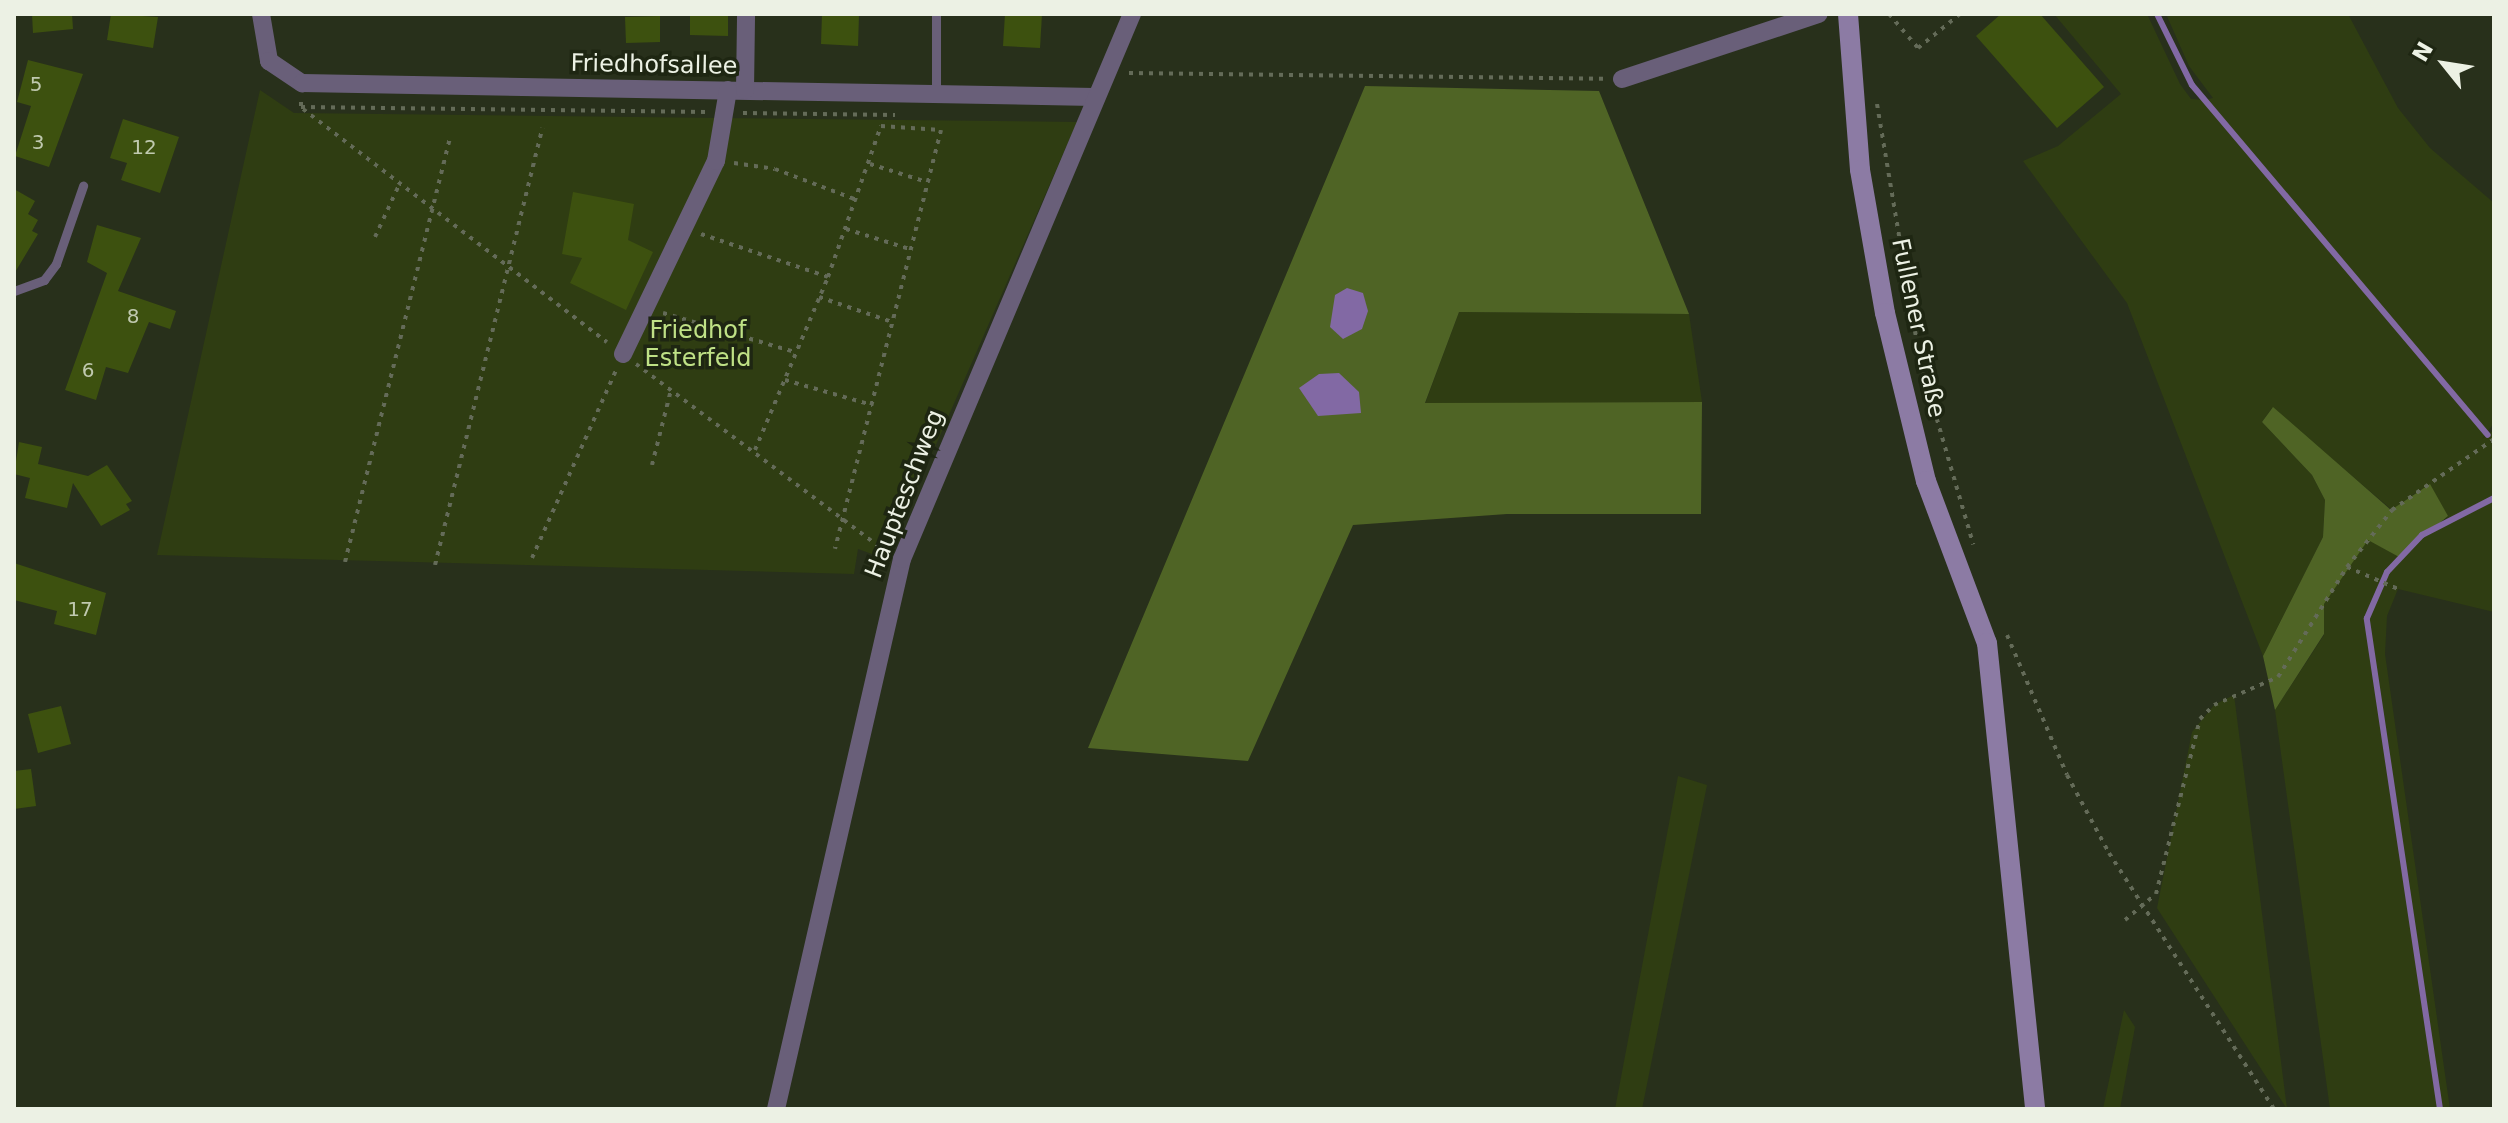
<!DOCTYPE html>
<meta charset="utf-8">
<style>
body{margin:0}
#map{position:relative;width:2508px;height:1123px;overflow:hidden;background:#28301b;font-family:"DejaVu Sans",sans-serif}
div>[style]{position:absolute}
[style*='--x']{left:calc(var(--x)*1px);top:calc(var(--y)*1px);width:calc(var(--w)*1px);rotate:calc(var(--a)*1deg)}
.green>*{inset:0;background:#2f3d12}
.forest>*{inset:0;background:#4f6425}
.water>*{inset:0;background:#8269a4}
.stream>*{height:6px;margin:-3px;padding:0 3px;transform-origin:3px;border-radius:3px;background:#8269a4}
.building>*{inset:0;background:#3d510f}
.path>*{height:4px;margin-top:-2px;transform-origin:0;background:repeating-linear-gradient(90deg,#646b58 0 4px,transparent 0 10px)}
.lane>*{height:9px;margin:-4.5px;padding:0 4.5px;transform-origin:4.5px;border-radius:4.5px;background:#695f79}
.street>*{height:18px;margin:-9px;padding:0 9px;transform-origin:9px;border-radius:9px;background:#695f79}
.secondary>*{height:20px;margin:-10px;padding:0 10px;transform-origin:10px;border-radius:10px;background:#8c7ba4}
span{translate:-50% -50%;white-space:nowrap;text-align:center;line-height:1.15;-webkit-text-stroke:7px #1e2612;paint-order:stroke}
.number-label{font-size:20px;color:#c0c9af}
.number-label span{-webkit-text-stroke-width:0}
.street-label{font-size:24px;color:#ecf1e4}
.park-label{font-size:24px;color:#bfe186}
.frame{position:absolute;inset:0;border:16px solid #ecf1e4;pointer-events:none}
.north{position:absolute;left:2404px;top:24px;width:80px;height:80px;-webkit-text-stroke:6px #1e2612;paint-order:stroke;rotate:300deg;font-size:22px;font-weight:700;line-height:32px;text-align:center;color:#ecf1e4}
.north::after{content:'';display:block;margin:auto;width:28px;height:36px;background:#ecf1e4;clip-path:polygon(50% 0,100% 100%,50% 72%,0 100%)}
</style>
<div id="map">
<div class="green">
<div style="clip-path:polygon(2054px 14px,2147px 14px,2180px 84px,2191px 99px,2205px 100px,2213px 98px,2189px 66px,2166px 14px,2348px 14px,2398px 108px,2430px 148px,2494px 203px,2494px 423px,2482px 439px,2494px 430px,2494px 612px,2398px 589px,2387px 616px,2385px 654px,2450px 1109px,2330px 1109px,2275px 710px,2324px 635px,2324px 604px,2368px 539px,2399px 557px,2448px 517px,2421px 489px,2392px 510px,2272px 408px,2262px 422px,2312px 475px,2325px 500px,2323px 537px,2263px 656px,2127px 303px,2023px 161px,2058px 146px,2121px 94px)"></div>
<div style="clip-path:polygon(260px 90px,294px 113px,1077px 122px,886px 559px,858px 549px,854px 574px,157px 555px)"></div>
<div style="clip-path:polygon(1459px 312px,1689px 314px,1702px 402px,1425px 404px)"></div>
<div style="clip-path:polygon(2234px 695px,2287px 1109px,2157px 908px,2192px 732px,2214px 705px)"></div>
<div style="clip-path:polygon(1678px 776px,1707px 785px,1642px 1109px,1615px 1109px)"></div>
<div style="clip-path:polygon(2124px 1010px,2135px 1027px,2120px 1109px,2103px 1109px)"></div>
</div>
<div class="forest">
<div style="clip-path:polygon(1365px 86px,1599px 91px,1689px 314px,1459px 312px,1425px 403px,1702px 402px,1701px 514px,1507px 514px,1353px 525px,1248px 761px,1088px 748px)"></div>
<div style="clip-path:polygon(2273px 407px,2391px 510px,2430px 484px,2448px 516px,2399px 557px,2368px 540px,2324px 604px,2324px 634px,2275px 710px,2263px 656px,2323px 537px,2325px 500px,2312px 475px,2262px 422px)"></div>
</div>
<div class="water">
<div style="clip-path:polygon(1347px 288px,1363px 293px,1368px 311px,1362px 329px,1343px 339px,1330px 327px,1335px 295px)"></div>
<div style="clip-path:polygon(1339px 373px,1359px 392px,1361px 413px,1318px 416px,1299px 388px,1319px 374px)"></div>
</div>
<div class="stream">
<div style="--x:2157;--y:14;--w:79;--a:63.8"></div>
<div style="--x:2192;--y:85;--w:458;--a:49.8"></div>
<div style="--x:2440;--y:1109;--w:496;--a:-98.5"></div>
<div style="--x:2367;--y:618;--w:50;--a:-66.5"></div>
<div style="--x:2387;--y:572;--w:51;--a:-46.6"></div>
<div style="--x:2422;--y:535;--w:81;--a:-27.2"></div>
</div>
<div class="building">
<div style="clip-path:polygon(32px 14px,72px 14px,73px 29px,33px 33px)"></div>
<div style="clip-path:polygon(111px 14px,158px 17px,153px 48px,107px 40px)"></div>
<div style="clip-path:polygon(690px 14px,728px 14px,728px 36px,690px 35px)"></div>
<div style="clip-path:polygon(822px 14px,859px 14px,858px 46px,821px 44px)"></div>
<div style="clip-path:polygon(1005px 14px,1042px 14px,1040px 48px,1003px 46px)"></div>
<div style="clip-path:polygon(2001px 14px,2040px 14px,2104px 87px,2057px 128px,1976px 36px)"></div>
<div style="clip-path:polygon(660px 16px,660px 42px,626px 43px,625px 17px)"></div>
<div style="clip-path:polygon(28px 60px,83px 74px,49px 167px,15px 156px,31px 106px,17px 102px)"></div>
<div style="clip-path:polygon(123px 119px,179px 137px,160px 193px,121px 180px,127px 163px,110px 158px)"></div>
<div style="clip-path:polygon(14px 189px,35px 201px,28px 214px,38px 220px,32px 231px,38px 234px,14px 274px)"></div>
<div style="clip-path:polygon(573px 192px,634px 204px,628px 240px,653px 252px,626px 310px,570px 283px,582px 258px,562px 254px)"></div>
<div style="clip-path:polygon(97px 225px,141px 238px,118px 291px,176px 311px,170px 329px,149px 322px,128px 373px,106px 367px,96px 400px,65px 390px,107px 273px,87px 262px)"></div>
<div style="clip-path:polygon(19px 442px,42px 447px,38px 464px,88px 476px,107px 465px,132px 501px,126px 504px,130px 510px,101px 526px,73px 483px,67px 508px,25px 498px,30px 478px,14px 474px)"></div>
<div style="clip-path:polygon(14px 563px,106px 593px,96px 635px,54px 624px,57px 611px,14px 600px)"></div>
<div style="clip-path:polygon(61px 706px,71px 744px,38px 753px,28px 714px)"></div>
<div style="clip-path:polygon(31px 769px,36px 806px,14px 809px,14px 771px)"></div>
</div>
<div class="path">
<div style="--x:1889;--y:14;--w:45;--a:49.5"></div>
<div style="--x:1918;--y:48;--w:54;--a:-39"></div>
<div style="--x:1129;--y:73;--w:475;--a:0.7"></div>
<div style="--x:301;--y:102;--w:5;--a:90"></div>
<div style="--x:301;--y:107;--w:406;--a:0.7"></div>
<div style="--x:1877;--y:104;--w:261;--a:80.5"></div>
<div style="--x:1920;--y:361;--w:191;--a:73.8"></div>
<div style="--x:303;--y:109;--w:383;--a:37.5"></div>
<div style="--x:743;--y:113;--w:152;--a:0.8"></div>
<div style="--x:734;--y:163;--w:41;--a:8.3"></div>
<div style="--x:775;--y:169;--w:88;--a:20.7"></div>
<div style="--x:870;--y:164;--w:60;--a:17.5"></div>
<div style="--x:846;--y:229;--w:67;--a:17.4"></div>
<div style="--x:701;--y:234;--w:134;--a:18.7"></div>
<div style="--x:375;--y:237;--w:57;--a:-65.2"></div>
<div style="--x:819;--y:297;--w:77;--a:18.9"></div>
<div style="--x:663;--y:313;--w:138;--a:16.5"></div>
<div style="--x:636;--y:364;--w:311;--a:36.9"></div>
<div style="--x:785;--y:380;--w:91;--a:16"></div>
<div style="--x:755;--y:450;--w:188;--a:-67.1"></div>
<div style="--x:828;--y:277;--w:160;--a:-70.7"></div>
<div style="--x:881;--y:126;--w:60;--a:3.8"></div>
<div style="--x:941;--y:130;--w:432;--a:104.2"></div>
<div style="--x:652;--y:465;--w:77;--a:-75.8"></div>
<div style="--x:532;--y:558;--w:206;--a:-65.9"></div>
<div style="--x:345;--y:562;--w:437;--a:-76.1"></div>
<div style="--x:435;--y:565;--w:450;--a:-76.2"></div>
<div style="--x:2347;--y:567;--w:56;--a:23.3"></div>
<div style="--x:2007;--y:635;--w:152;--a:66.8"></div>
<div style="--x:2067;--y:775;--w:89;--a:61.7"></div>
<div style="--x:2109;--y:853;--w:305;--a:57.2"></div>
<div style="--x:2125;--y:920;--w:40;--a:-40"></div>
<div style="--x:2156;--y:894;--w:180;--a:-75.9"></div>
<div style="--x:2200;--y:719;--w:20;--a:-45"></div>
<div style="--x:2214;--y:705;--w:70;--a:-23.6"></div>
<div style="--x:2278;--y:677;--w:130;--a:-57.9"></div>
<div style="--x:2347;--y:567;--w:73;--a:-51.7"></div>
<div style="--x:2392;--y:510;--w:124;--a:-34.8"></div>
</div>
<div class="lane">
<div style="--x:936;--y:14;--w:81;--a:90"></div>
<div style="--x:14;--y:291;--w:32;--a:-20"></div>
<div style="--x:44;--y:280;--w:20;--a:-53"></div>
<div style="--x:56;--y:264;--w:83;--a:-70.9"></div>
</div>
<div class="street">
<div style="--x:261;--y:14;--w:48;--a:80.3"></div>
<div style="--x:269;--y:61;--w:40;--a:34"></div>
<div style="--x:302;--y:83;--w:792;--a:1.01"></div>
<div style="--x:1622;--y:79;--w:207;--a:-18.3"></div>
<div style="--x:745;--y:90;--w:76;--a:-89.2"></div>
<div style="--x:623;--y:354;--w:214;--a:-64.3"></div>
<div style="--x:716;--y:161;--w:72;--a:-80.4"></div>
<div style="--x:776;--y:1109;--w:564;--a:-77.1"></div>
<div style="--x:902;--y:559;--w:592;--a:-67.12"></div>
</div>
<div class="secondary">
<div style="--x:1848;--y:14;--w:156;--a:85.6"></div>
<div style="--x:1860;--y:170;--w:145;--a:80.1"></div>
<div style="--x:1885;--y:313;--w:173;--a:76.3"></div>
<div style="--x:1926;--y:481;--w:173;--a:69.4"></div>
<div style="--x:1987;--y:643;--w:468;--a:84.1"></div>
</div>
<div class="number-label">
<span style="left:36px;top:84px">5</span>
<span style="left:38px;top:142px">3</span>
<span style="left:144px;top:147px">12</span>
<span style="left:133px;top:316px">8</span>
<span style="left:88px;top:370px">6</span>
<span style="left:80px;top:609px">17</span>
</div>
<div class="street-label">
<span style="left:654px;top:65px;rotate:1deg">Friedhofsallee</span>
<span style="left:1918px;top:328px;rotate:78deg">Fullener Straße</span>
<span style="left:905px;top:494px;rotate:-69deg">Haupteschweg</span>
</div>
<div class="park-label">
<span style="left:698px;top:345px">Friedhof<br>Esterfeld</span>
</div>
<div class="frame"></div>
<div class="north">N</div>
</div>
